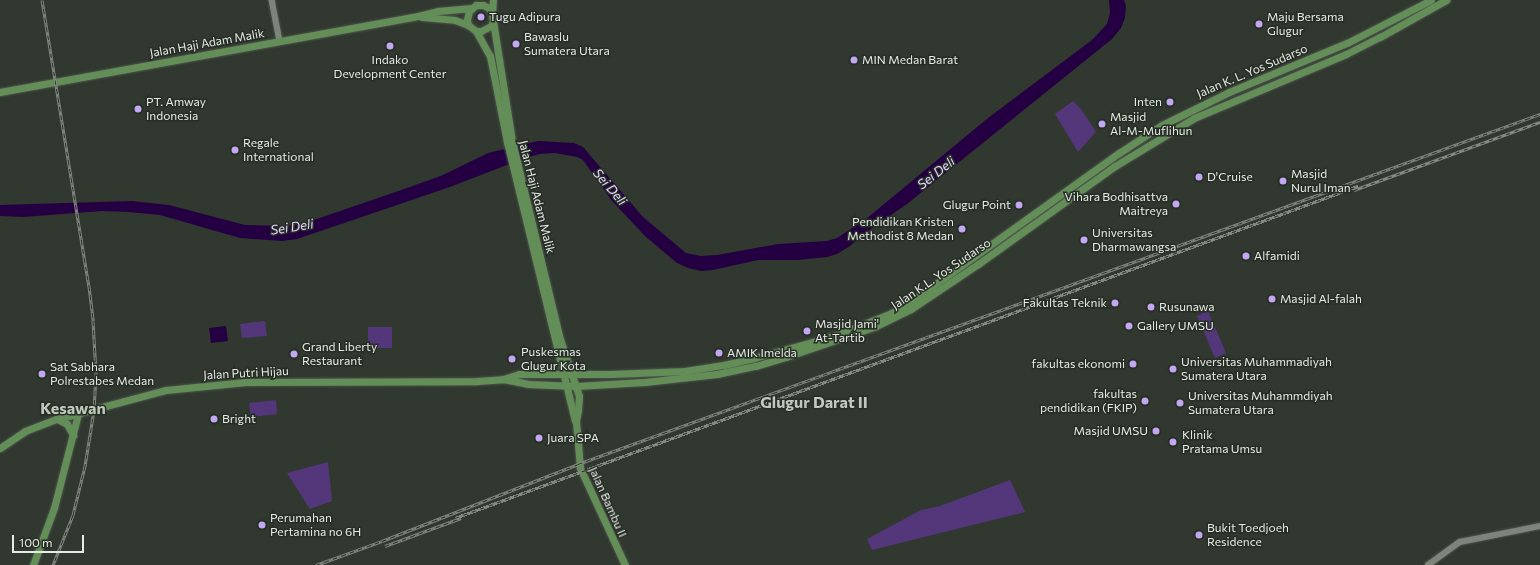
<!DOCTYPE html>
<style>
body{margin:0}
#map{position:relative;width:1540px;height:565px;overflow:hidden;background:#313830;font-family:Commissioner,sans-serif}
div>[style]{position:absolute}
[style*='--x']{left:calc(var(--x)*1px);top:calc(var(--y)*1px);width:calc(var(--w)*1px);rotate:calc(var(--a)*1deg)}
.green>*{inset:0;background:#54377b}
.water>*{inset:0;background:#240043}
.roads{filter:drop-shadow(0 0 1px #4e544d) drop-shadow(0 0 1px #4e544d)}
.minor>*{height:5.5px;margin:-2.75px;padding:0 2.75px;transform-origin:2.75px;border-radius:2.75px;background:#7d857b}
.major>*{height:7px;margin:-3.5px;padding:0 3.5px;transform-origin:3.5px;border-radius:3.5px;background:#638e58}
.rail>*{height:3px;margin-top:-1.5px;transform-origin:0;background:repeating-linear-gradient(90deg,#272e26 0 4.5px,#838982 0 9px);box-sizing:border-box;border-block:1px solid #838982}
.dots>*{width:11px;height:11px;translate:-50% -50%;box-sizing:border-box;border:2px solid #272e26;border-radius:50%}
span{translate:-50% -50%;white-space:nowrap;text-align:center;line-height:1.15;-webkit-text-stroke:3px #272e26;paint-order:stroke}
.poi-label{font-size:12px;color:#e6ebe5}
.left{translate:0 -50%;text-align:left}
.right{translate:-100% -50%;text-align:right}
.street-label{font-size:12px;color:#e6ebe5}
.water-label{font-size:13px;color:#e2d4fc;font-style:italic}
.district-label{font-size:16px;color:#c1c9bf;font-weight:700}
.scale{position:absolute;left:12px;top:535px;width:72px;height:18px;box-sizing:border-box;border:2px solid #e6ebe5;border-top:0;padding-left:5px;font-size:12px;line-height:14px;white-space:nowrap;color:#e6ebe5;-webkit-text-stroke:3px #272e26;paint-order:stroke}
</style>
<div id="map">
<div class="green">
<div style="clip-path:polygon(1073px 101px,1081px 109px,1096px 132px,1078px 152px,1055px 114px)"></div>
<div style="clip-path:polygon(1208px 311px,1226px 353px,1215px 358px,1197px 316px)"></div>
<div style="clip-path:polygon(265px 321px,267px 336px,242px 338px,240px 324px)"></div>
<div style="clip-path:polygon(368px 327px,392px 327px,392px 348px,368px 348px)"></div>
<div style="clip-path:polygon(276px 400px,277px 414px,251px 417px,249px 403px)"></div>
<div style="clip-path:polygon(328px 462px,332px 501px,310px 509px,287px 473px)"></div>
<div style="clip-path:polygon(1010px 480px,1025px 512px,872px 550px,867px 539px,921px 510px,940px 506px)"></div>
</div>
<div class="water">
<div style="clip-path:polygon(1109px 0,1124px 0,1126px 6px,1125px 18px,1121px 28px,1112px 39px,907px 204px,865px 233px,850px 246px,837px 254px,827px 257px,798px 260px,758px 260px,713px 270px,701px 271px,688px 268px,677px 263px,646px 237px,612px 201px,583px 160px,577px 157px,555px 153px,540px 154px,525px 158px,450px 187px,297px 239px,282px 241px,240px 238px,160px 215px,128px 212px,102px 211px,23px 217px,0 216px,0 205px,132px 201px,169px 205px,245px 225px,290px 226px,308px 222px,410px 187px,443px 175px,488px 153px,538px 141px,574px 143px,583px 147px,643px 217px,686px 253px,701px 256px,717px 255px,778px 244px,827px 241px,837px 238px,866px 219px,988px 118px,1092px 40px,1107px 24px,1110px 13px)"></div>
<div style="clip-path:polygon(226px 326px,228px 341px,211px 343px,209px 328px)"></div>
</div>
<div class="roads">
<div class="minor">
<div style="--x:272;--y:0;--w:42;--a:79"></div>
<div style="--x:1428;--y:565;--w:39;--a:-36"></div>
<div style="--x:1460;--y:542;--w:82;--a:-11.3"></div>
</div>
<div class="major">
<div style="--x:492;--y:14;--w:14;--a:-86"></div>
<div style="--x:422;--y:17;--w:33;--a:5"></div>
<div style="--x:455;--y:20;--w:14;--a:21"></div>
<div style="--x:468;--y:25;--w:10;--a:37"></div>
<div style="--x:476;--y:31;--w:5;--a:0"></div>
<div style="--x:481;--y:31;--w:11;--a:-27"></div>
<div style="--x:491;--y:26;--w:5;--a:-68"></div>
<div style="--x:493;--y:21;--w:7;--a:-98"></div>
<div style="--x:492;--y:14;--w:7;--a:-117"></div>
<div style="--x:489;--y:8;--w:7;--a:-153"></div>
<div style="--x:483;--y:5;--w:7;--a:180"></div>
<div style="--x:476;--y:5;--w:9;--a:139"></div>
<div style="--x:469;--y:11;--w:9;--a:103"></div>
<div style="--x:467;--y:20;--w:5;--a:79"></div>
<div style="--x:493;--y:21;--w:121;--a:81"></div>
<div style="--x:512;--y:141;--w:204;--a:76.4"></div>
<div style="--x:560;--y:339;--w:60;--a:71.6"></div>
<div style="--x:579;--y:396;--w:14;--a:94"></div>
<div style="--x:578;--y:410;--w:11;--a:100"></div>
<div style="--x:576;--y:421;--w:47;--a:85.1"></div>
<div style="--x:580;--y:468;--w:107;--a:65.1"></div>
<div style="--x:476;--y:31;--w:29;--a:61"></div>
<div style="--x:490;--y:56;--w:88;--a:78.8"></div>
<div style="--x:507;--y:142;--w:287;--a:76.3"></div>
<div style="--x:0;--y:92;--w:425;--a:-10.3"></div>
<div style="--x:418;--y:16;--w:21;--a:-14"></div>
<div style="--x:438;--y:11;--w:34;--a:-5"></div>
<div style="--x:503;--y:379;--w:25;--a:11"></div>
<div style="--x:528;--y:384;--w:48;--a:2.4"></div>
<div style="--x:576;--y:386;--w:69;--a:-3.3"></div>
<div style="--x:645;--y:382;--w:72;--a:-6.3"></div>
<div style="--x:717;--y:374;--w:40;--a:-12"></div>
<div style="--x:756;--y:366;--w:31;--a:-17"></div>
<div style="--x:786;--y:357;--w:95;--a:-19"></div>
<div style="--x:876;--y:326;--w:39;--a:-26"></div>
<div style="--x:911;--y:309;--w:81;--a:-33.9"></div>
<div style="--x:978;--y:264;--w:168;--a:-35.6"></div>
<div style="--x:1115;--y:166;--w:92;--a:-31.3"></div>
<div style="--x:1194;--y:118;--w:165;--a:-22.8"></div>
<div style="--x:1346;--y:54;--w:38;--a:-27"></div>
<div style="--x:1380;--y:37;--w:76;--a:-29.3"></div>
<div style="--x:57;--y:419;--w:11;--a:27"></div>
<div style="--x:67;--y:424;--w:13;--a:61"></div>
<div style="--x:0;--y:448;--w:30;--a:-34"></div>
<div style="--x:25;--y:431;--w:34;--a:-21"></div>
<div style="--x:57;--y:419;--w:113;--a:-14.9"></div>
<div style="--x:166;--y:390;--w:80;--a:-5.7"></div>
<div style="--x:246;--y:382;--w:231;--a:-0.2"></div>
<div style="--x:477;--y:381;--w:26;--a:-4"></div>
<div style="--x:503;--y:379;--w:17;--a:-17"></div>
<div style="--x:519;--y:374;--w:92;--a:0"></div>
<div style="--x:611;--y:374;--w:74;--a:-2.3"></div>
<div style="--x:685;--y:371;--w:39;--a:-9"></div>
<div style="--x:724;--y:365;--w:31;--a:-13"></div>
<div style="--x:754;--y:358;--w:79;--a:-15.4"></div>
<div style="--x:830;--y:337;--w:61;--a:-21.1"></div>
<div style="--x:887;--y:315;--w:20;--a:-27"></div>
<div style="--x:905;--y:306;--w:263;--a:-35.6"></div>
<div style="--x:1119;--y:153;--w:51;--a:-33.1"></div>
<div style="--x:1162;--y:125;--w:75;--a:-26.2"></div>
<div style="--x:1229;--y:92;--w:128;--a:-22.6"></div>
<div style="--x:1347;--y:43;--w:94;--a:-27.1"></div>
<div style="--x:33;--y:565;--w:61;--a:-69.8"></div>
<div style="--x:54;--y:508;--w:97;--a:-75.7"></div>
</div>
</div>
<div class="rail">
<div style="--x:42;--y:0;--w:290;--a:80.7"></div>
<div style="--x:89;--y:286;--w:35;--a:83"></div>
<div style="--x:93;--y:321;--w:52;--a:86.7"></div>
<div style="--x:96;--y:373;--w:37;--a:93"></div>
<div style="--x:94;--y:410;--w:57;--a:99.1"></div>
<div style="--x:85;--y:466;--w:50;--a:103.8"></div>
<div style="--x:73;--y:515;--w:54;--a:111.8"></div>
<div style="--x:1354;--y:190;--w:198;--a:-20.1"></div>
<div style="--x:455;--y:518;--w:962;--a:-20.19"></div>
<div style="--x:385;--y:546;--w:81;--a:-20.2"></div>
<div style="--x:316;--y:565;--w:70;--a:-20"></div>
<div style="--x:382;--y:541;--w:211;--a:-21.4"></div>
<div style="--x:578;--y:464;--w:1024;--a:-19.99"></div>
</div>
<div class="dots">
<div style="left:481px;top:17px;background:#c4a7f2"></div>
<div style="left:1259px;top:24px;background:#c4a7f2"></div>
<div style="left:516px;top:44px;background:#c4a7f2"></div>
<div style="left:390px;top:46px;background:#c4a7f2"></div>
<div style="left:854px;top:60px;background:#c4a7f2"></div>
<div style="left:1170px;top:102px;background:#c4a7f2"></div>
<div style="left:138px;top:109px;background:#c4a7f2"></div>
<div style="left:1102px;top:124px;background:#c4a7f2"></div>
<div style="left:235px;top:150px;background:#c4a7f2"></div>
<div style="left:1199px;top:177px;background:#c4a7f2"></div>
<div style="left:1283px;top:181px;background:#c4a7f2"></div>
<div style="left:1176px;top:204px;background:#c4a7f2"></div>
<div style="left:1019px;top:205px;background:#c4a7f2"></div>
<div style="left:962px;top:229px;background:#c4a7f2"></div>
<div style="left:1084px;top:240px;background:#c4a7f2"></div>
<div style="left:1246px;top:256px;background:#c4a7f2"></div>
<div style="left:1272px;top:299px;background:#c4a7f2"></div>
<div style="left:1115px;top:303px;background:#c4a7f2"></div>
<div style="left:1151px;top:307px;background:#c4a7f2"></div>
<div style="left:1129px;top:326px;background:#c4a7f2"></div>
<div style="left:807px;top:331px;background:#c4a7f2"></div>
<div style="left:719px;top:353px;background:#c4a7f2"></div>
<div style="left:294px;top:354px;background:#c4a7f2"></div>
<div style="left:512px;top:359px;background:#c4a7f2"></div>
<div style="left:1133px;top:364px;background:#c4a7f2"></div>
<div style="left:1173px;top:369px;background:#c4a7f2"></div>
<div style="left:42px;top:374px;background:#c4a7f2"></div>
<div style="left:1145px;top:401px;background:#c4a7f2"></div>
<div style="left:1180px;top:403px;background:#c4a7f2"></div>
<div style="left:214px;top:419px;background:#c4a7f2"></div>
<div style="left:1156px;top:431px;background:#c4a7f2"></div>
<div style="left:539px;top:438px;background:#c4a7f2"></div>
<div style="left:1173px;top:442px;background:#c4a7f2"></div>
<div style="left:262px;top:525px;background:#c4a7f2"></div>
<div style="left:1199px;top:535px;background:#c4a7f2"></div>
</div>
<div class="poi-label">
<span class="left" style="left:489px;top:17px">Tugu Adipura</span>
<span class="left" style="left:1267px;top:24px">Maju Bersama<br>Glugur</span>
<span class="left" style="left:524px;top:44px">Bawaslu<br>Sumatera Utara</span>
<span style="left:390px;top:67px">Indako<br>Development Center</span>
<span class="left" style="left:862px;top:60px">MIN Medan Barat</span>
<span class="left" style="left:146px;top:109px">PT. Amway<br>Indonesia</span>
<span class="right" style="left:1162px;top:102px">Inten</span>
<span class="left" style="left:1110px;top:124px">Masjid<br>Al-M-Muflihun</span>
<span class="left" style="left:243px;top:150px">Regale<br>International</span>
<span class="left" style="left:1291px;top:181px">Masjid<br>Nurul Iman</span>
<span class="left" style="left:1207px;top:177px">D'Cruise</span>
<span class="right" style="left:1168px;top:204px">Vihara Bodhisattva<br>Maitreya</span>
<span class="right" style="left:1011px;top:205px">Glugur Point</span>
<span class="right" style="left:954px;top:229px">Pendidikan Kristen<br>Methodist 8 Medan</span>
<span class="left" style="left:1092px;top:240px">Universitas<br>Dharmawangsa</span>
<span class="left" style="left:1254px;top:256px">Alfamidi</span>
<span class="left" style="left:1280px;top:299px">Masjid Al-falah</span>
<span class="right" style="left:1107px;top:303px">Fakultas Teknik</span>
<span class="left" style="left:1159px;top:307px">Rusunawa</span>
<span class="left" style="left:815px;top:331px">Masjid Jami'<br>At-Tartib</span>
<span class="left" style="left:1137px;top:326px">Gallery UMSU</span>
<span class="left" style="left:302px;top:354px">Grand Liberty<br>Restaurant</span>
<span class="left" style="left:521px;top:359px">Puskesmas<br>Glugur Kota</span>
<span class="left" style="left:727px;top:353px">AMIK Imelda</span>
<span class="left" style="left:1181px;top:369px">Universitas Muhammadiyah<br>Sumatera Utara</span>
<span class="right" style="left:1125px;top:364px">fakultas ekonomi</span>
<span class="left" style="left:50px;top:374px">Sat Sabhara<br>Polrestabes Medan</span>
<span class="right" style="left:1137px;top:401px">fakultas<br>pendidikan (FKIP)</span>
<span class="left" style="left:1188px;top:403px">Universitas Muhammdiyah<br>Sumatera Utara</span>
<span class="left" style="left:222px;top:419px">Bright</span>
<span class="right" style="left:1148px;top:431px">Masjid UMSU</span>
<span class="left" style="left:1182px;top:442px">Klinik<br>Pratama Umsu</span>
<span class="left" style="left:547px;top:438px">Juara SPA</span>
<span class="left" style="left:270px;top:525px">Perumahan<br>Pertamina no 6H</span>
<span class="left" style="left:1207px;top:535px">Bukit Toedjoeh<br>Residence</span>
</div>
<div class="street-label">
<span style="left:207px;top:43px;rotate:-10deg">Jalan Haji Adam Malik</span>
<span style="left:1252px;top:71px;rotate:-23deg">Jalan K. L. Yos Sudarso</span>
<span style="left:537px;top:197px;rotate:76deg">Jalan Haji Adam Malik</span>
<span style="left:941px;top:274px;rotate:-34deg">Jalan K.L. Yos Sudarso</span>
<span style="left:246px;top:373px;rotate:-3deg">Jalan Putri Hijau</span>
<span style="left:608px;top:502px;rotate:66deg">Jalan Bambu II</span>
</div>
<div class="water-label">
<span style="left:936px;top:173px;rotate:-38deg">Sei Deli</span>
<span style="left:610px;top:187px;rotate:49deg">Sei Deli</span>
<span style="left:292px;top:227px;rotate:-9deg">Sei Deli</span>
</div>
<div class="district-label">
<span style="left:814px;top:402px">Glugur Darat II</span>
<span style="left:73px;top:408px">Kesawan</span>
</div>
<div class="scale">100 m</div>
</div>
